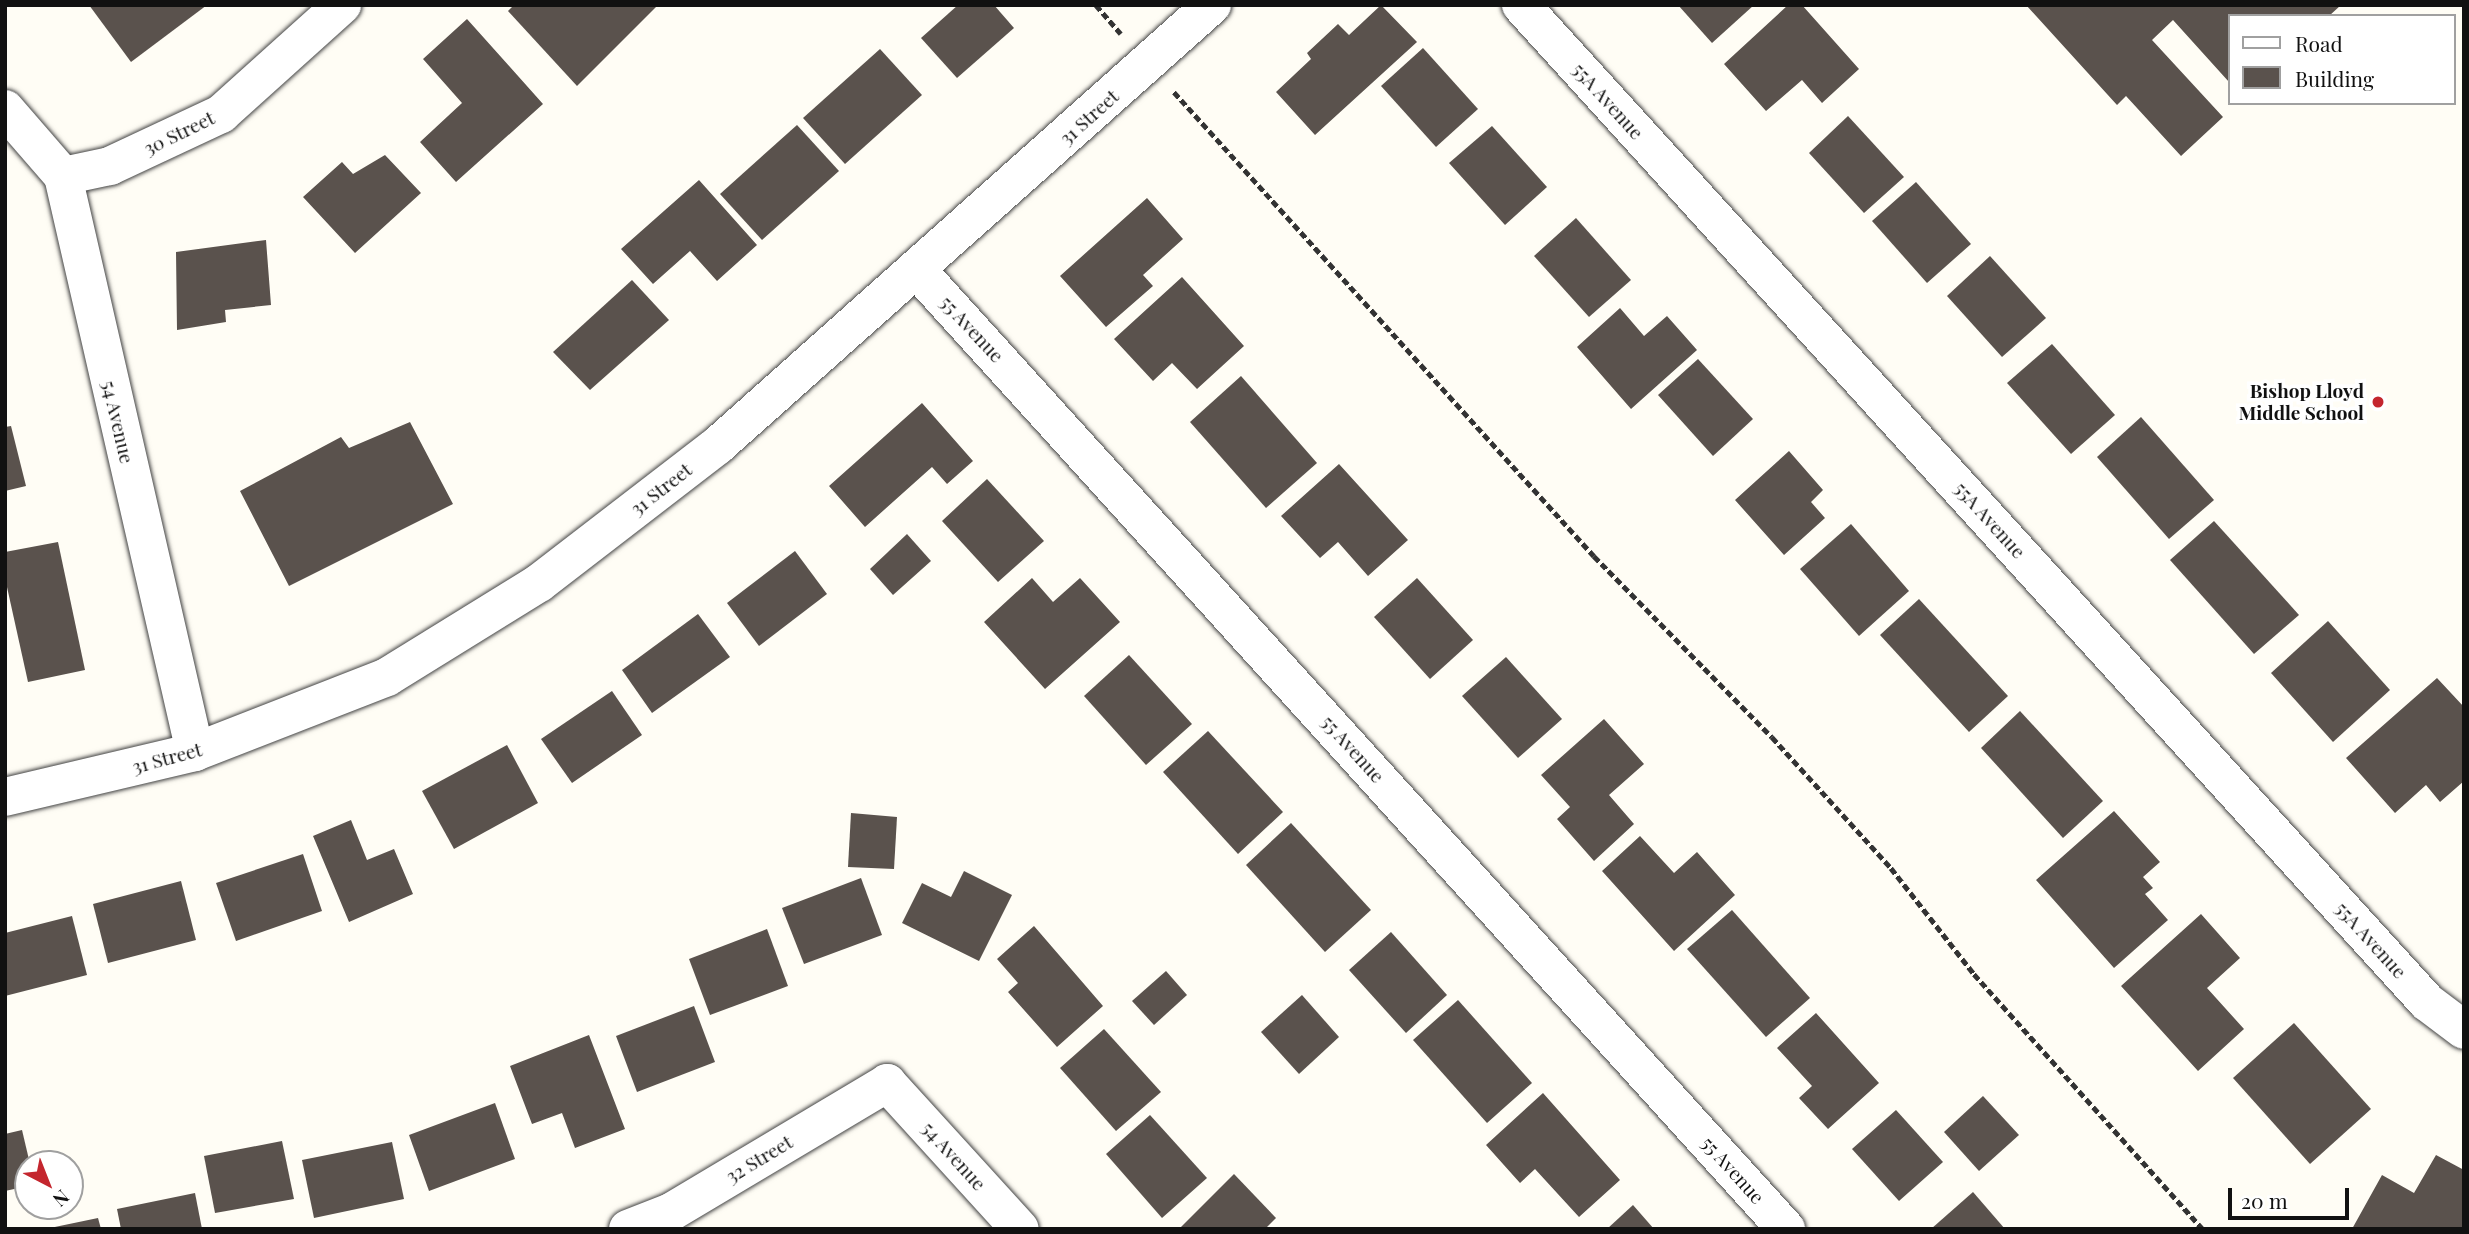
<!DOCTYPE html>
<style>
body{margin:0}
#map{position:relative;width:2469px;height:1234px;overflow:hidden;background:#fffdf5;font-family:"Playfair Display",serif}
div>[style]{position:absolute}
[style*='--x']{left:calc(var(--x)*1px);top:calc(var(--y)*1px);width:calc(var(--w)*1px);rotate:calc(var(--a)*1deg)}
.building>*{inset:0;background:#5a524d}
.path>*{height:4.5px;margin-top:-2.25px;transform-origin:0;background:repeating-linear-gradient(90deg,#333 0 7px,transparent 0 10.5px)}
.roads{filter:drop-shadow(0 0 2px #444) drop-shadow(0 0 2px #444)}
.minor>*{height:38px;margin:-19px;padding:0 19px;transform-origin:19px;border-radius:19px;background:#fff}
.tertiary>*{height:38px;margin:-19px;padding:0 19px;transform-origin:19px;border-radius:19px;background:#fff}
.dots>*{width:19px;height:19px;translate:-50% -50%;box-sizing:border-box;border:4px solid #fff;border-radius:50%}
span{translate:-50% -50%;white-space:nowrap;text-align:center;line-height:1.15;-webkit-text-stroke:7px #fff;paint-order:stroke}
.street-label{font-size:19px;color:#111}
.poi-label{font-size:19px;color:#111;font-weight:700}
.right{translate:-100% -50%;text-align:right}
.frame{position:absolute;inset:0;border:7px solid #111;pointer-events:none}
.legend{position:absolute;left:2228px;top:14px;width:228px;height:91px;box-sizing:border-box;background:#fff;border:2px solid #a0a0a0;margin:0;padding:9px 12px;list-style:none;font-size:21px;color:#111}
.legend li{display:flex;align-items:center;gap:14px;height:35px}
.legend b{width:35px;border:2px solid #a0a0a0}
.north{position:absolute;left:14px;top:1150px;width:70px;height:70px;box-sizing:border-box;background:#fff;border:2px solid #a0a0a0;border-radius:50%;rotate:138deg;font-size:19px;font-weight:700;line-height:28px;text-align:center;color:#111}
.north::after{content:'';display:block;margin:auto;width:24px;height:32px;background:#c4262e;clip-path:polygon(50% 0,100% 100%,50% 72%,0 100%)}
.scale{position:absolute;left:2228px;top:1188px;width:121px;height:32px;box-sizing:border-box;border:4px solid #111;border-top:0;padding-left:9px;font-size:21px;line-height:24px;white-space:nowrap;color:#111;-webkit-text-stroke:5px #fff;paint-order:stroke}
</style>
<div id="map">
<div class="building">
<div style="clip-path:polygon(89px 5px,207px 5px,131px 62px)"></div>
<div style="clip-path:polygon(514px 5px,658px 5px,577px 86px,508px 11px)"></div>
<div style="clip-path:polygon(958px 5px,994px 5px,1014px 28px,957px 78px,921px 38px)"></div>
<div style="clip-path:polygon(1381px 5px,1417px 42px,1315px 135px,1276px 92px,1311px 59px,1307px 53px,1338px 24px,1349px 35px)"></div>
<div style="clip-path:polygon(1678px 5px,1754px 5px,1712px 43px)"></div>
<div style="clip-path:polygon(1788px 5px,1802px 5px,1859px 69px,1822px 103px,1802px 80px,1766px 111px,1724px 64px)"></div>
<div style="clip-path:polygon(2026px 5px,2341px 5px,2329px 16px,2229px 16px,2229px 82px,2173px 20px,2152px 40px,2223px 117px,2181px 156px,2126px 96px,2117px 105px)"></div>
<div style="clip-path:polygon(467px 19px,543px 104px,456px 182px,420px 142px,462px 103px,423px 59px)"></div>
<div style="clip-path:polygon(1423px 48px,1478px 109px,1436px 147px,1381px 86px)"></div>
<div style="clip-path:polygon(880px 49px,922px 95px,845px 164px,803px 118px)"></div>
<div style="clip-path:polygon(1848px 116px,1904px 177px,1864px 213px,1809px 153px)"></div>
<div style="clip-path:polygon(797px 125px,839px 171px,762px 240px,720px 194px)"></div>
<div style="clip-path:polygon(1492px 126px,1547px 187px,1505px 225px,1449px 163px)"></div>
<div style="clip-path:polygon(385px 155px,421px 193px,355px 253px,303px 197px,342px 162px,353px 174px)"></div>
<div style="clip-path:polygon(699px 180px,757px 245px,717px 281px,690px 251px,653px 284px,621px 249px)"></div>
<div style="clip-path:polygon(1916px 182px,1971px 244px,1927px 283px,1872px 221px)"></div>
<div style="clip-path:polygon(1147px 198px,1183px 239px,1143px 275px,1153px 286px,1106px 327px,1060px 276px)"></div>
<div style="clip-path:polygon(1576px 218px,1631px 280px,1589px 317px,1534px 256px)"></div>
<div style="clip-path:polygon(266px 240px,271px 305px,225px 310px,226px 322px,177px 330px,176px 252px)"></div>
<div style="clip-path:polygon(1990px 256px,2046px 318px,2002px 357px,1947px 296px)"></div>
<div style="clip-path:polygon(1182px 277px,1244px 346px,1197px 389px,1172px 363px,1153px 381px,1114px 339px)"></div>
<div style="clip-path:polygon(632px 280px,669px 320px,590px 390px,553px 352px)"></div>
<div style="clip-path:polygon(1620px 308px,1644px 336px,1667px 316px,1697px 350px,1631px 409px,1577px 347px)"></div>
<div style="clip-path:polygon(2052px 344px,2115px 415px,2071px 454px,2007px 383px)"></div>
<div style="clip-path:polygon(1698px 359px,1753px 419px,1713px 456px,1658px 395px)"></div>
<div style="clip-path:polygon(1241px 376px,1317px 463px,1266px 508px,1190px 422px)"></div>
<div style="clip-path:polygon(922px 403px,973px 461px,947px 484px,932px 467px,865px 527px,829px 486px)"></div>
<div style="clip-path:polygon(2141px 417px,2214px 500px,2169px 539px,2097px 457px)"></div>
<div style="clip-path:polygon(410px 422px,453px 504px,289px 586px,240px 491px,341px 437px,349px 448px)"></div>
<div style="clip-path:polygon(11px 426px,26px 486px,5px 491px,5px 427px)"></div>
<div style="clip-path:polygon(1789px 451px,1823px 490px,1811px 502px,1825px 518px,1784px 555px,1735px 500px)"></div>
<div style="clip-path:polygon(1339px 464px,1408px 540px,1368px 576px,1338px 542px,1320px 558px,1281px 516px)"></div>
<div style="clip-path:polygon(987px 479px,1044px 541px,998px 582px,942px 521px)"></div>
<div style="clip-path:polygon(2214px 521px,2299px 615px,2254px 654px,2170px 560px)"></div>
<div style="clip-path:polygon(1851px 524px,1909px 591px,1859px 636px,1800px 569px)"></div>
<div style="clip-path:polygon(907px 534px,931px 561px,893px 595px,870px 569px)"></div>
<div style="clip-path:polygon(58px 542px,85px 670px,28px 682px,5px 578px,5px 552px)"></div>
<div style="clip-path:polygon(795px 551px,827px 594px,759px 646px,727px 603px)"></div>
<div style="clip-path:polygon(1032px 578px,1053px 602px,1080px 578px,1120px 622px,1045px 689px,984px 622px)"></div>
<div style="clip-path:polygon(1417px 578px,1473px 640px,1430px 679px,1374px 617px)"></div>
<div style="clip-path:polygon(1919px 599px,2008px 696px,1969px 732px,1880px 635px)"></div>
<div style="clip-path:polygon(698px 614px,730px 657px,652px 713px,622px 670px)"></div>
<div style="clip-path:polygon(2328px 621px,2390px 690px,2333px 742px,2271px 673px)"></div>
<div style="clip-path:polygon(1129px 655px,1192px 724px,1146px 765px,1084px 696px)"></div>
<div style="clip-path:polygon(1506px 657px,1562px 719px,1518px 758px,1462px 696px)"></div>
<div style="clip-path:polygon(2437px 678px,2464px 707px,2464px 781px,2440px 802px,2426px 785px,2395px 813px,2346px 758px)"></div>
<div style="clip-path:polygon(612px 691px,642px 735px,572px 783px,541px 739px)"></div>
<div style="clip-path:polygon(2020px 711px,2103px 801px,2063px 838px,1981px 748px)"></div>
<div style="clip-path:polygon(1604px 719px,1644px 764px,1609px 795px,1634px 824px,1594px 861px,1557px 819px,1570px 807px,1541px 775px)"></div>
<div style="clip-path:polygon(1208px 731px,1283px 812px,1238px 854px,1163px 772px)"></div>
<div style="clip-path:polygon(507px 745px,538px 803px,454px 849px,422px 791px)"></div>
<div style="clip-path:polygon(2114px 811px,2160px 862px,2143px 877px,2153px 888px,2145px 894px,2168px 920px,2114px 968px,2036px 880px)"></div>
<div style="clip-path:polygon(851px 813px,897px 817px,894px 869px,848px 867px)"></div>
<div style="clip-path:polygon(351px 820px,367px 860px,394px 849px,413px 894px,349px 922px,313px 836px)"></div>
<div style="clip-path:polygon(1291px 823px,1371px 910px,1325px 952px,1246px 865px)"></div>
<div style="clip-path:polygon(1640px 836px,1674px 873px,1697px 852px,1735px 895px,1674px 951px,1602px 871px)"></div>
<div style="clip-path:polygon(303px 854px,322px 911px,236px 941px,216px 883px)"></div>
<div style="clip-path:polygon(964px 871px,1012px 895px,979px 961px,902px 923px,922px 883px,951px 897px)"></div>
<div style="clip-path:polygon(861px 878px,882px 935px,804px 964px,782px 908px)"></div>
<div style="clip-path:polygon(181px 881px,196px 940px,108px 963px,93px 904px)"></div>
<div style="clip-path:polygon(1732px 910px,1810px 998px,1766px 1037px,1687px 949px)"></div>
<div style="clip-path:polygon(2201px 914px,2240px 958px,2207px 988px,2244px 1029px,2198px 1071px,2121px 986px)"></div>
<div style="clip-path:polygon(72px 916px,87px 975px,5px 996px,5px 933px)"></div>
<div style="clip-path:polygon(1034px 926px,1103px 1006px,1057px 1047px,1008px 992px,1018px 983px,997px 959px)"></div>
<div style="clip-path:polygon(767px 929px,788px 986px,710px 1015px,689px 959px)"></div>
<div style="clip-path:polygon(1391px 932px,1447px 995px,1406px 1033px,1349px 970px)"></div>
<div style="clip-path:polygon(1166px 971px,1187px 995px,1154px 1025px,1132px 1001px)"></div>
<div style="clip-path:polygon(1302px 995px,1339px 1037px,1299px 1074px,1261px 1032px)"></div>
<div style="clip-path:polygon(1458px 1000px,1532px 1083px,1487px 1123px,1413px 1040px)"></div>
<div style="clip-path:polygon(694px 1006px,715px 1062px,637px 1092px,616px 1036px)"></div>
<div style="clip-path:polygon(1816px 1013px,1879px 1083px,1828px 1129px,1799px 1098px,1812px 1086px,1777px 1048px)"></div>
<div style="clip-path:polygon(2294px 1023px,2371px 1109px,2310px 1164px,2233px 1078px)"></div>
<div style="clip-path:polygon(1104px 1029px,1161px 1092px,1116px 1131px,1060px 1068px)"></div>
<div style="clip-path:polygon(589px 1035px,625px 1129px,575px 1148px,562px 1113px,532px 1124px,510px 1066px)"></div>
<div style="clip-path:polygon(1543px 1093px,1620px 1180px,1579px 1217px,1535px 1169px,1520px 1183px,1486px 1145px)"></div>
<div style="clip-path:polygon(1983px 1096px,2019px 1135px,1979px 1171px,1944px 1132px)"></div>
<div style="clip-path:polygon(495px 1103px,515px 1159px,429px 1191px,409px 1135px)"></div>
<div style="clip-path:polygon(1896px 1110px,1943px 1162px,1899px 1201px,1852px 1149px)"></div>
<div style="clip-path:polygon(1150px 1115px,1207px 1178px,1162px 1218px,1106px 1154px)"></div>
<div style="clip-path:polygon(22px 1130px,30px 1164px,28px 1186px,5px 1191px,5px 1134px)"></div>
<div style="clip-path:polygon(282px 1141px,294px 1199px,215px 1213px,204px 1156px)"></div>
<div style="clip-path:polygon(392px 1142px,404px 1199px,314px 1218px,302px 1160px)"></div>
<div style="clip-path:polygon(2436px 1155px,2464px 1170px,2464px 1229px,2352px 1229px,2382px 1175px,2414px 1193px)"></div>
<div style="clip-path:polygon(1234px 1174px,1276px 1218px,1265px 1229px,1179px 1229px)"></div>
<div style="clip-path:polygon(1973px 1192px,2005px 1229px,1931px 1229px)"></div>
<div style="clip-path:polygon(195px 1193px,202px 1229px,121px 1229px,117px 1209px)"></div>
<div style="clip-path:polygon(1633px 1205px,1654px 1229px,1607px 1229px)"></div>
<div style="clip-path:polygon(98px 1218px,101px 1229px,50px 1229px,50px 1228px)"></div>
</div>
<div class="path">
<div style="--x:1096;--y:5;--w:38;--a:49"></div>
<div style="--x:1174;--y:92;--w:626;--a:47.85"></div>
<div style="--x:1594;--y:556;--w:254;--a:45.5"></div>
<div style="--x:1772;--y:737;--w:177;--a:47.7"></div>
<div style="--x:1891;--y:868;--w:135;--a:51.9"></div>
<div style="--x:1974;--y:974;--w:343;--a:48.1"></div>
</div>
<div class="roads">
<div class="minor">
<div style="--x:1521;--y:5;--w:1347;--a:47.74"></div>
<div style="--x:2427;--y:1002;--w:46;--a:37.1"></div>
<div style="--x:5;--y:109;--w:89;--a:49.1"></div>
<div style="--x:63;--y:176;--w:591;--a:77.09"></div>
<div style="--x:63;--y:176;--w:48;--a:-12"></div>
<div style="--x:110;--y:166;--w:123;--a:-25.1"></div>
<div style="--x:221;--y:114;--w:163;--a:-42"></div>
<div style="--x:918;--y:271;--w:1293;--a:47.82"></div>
<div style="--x:628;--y:1229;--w:46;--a:-21.6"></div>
<div style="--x:671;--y:1212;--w:252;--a:-30.8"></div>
<div style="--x:887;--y:1083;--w:197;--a:47.7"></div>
</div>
<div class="tertiary">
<div style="--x:5;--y:797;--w:195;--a:-13.3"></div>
<div style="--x:195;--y:752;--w:206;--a:-21.3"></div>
<div style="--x:387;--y:677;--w:179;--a:-31.7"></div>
<div style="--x:539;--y:583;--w:225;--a:-37.6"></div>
<div style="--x:717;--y:446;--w:663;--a:-41.7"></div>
</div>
</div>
<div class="dots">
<div style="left:2378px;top:402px;background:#c4262e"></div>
</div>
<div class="street-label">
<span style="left:1608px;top:101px;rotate:48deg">55A Avenue</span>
<span style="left:1089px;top:117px;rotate:-42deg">31 Street</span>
<span style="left:179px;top:133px;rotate:-26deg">30 Street</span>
<span style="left:972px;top:329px;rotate:47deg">55 Avenue</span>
<span style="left:118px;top:422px;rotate:77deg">54 Avenue</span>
<span style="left:661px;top:489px;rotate:-38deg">31 Street</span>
<span style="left:1990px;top:520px;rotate:48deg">55A Avenue</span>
<span style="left:1353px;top:749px;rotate:48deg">55 Avenue</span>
<span style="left:167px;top:758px;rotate:-15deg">31 Street</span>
<span style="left:2371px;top:940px;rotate:48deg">55A Avenue</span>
<span style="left:954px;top:1156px;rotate:48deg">54 Avenue</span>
<span style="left:759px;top:1159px;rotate:-31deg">32 Street</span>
<span style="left:1733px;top:1170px;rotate:48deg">55 Avenue</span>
</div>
<div class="poi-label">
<span class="right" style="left:2364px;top:402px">Bishop Lloyd<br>Middle School</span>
</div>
<div class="frame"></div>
<ul class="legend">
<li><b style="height:9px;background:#fff"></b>Road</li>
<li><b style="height:19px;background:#5a524d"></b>Building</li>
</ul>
<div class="north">N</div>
<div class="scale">20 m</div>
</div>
